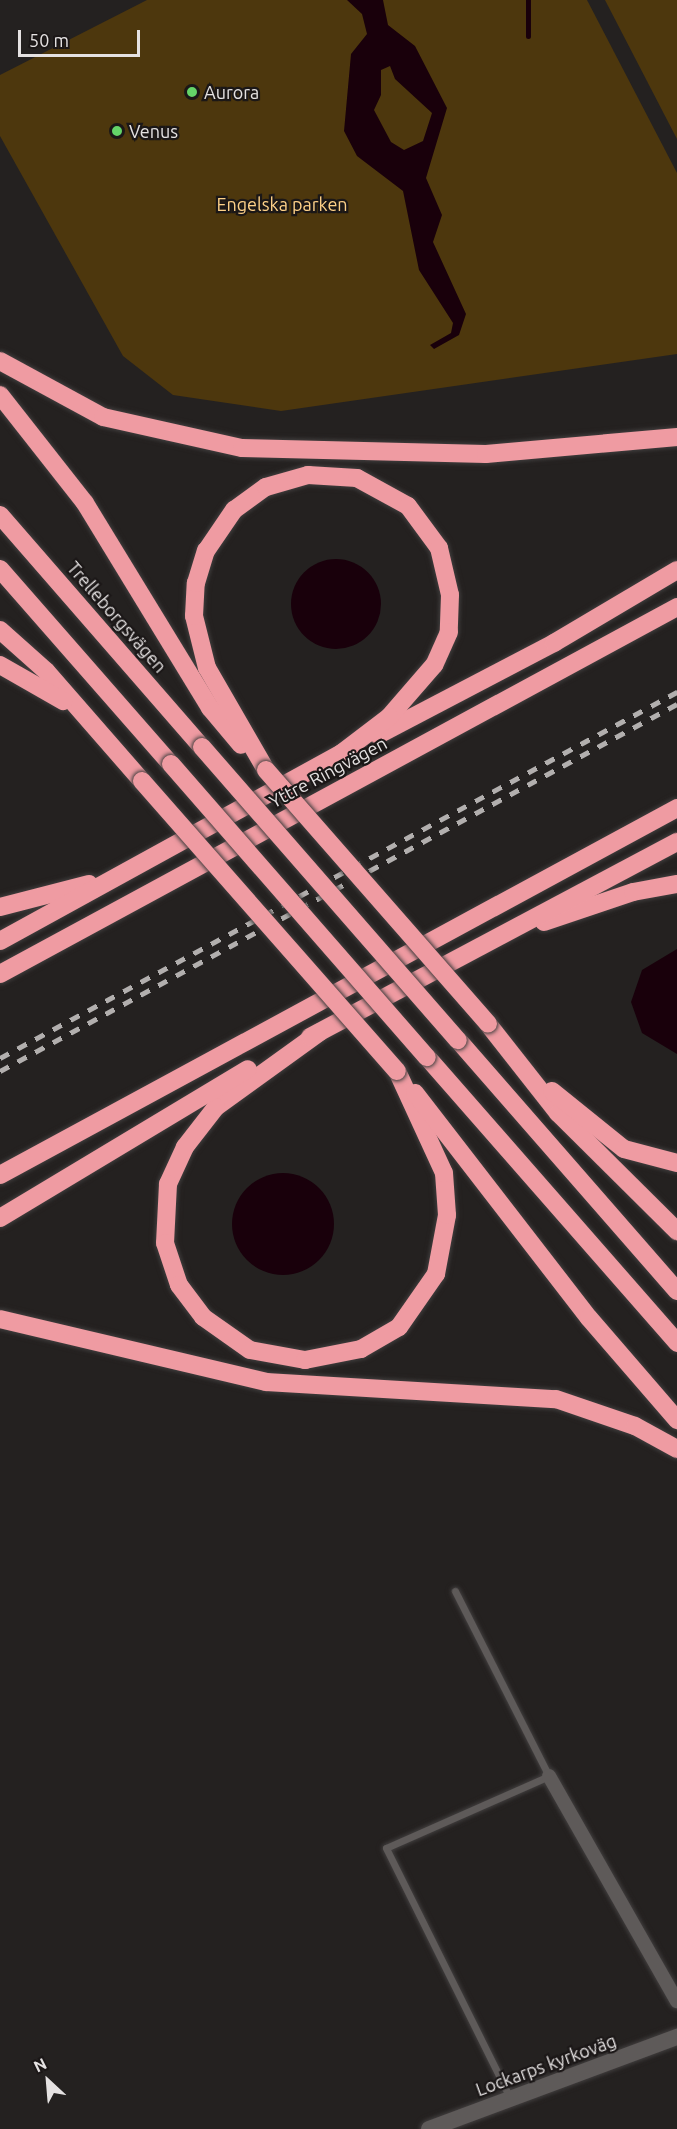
<!DOCTYPE html>
<meta charset="utf-8">
<style>
body{margin:0}
#map{position:relative;width:677px;height:2129px;overflow:hidden;background:#242120;font-family:Ubuntu,sans-serif}
div>[style]{position:absolute}
[style*='--x']{left:calc(var(--x)*1px);top:calc(var(--y)*1px);width:calc(var(--w)*1px);rotate:calc(var(--a)*1deg)}
.green>*{inset:0;background:#4d370d}
.water>*{inset:0;background:#19000b}
.round{border-radius:50%}
.stream>*{height:5px;margin:-2.5px;padding:0 2.5px;transform-origin:2.5px;border-radius:2.5px;background:#19000b}
.roads{filter:drop-shadow(0 0 2px #413e3e) drop-shadow(0 0 2px #413e3e)}
.service>*{height:7px;margin:-3.5px;padding:0 3.5px;transform-origin:3.5px;border-radius:3.5px;background:#5e5a59}
.minor>*{height:14px;margin:-7px;padding:0 7px;transform-origin:7px;border-radius:7px;background:#5e5a59}
.tertiary>*{height:16px;margin:-8px;padding:0 8px;transform-origin:8px;border-radius:8px;background:#5e5a59}
.motorway>*{height:18px;margin:-9px;padding:0 9px;transform-origin:9px;border-radius:9px;background:#ef9ba2}
.rail>*{height:4.5px;margin-top:-2.25px;transform-origin:0;background:repeating-linear-gradient(90deg,#b2afae 0 10px,transparent 0 20px)}
.bridges{filter:drop-shadow(0 0 2px #413e3e) drop-shadow(0 0 2px #413e3e)}
.motorway-bridge>*{height:18px;margin:-9px;padding:0 9px;transform-origin:9px;border-radius:9px;background:#ef9ba2}
.dots>*{width:16px;height:16px;translate:-50% -50%;box-sizing:border-box;border:3px solid #1b1717;border-radius:50%}
span{translate:-50% -50%;white-space:nowrap;text-align:center;line-height:1.15;-webkit-text-stroke:4.5px #1b1717;paint-order:stroke}
.poi-label{font-size:18px;color:#e5e2e2}
.left{translate:0 -50%;text-align:left}
.park-label{font-size:18px;color:#fed188}
.street-label{font-size:18px;color:#e5e2e2}
.north{position:absolute;left:18px;top:2051px;width:60px;height:60px;-webkit-text-stroke:4px #1b1717;paint-order:stroke;rotate:334deg;font-size:16px;font-weight:700;line-height:24px;text-align:center;color:#e5e2e2}
.north::after{content:'';display:block;margin:auto;width:21px;height:27px;background:#e5e2e2;clip-path:polygon(50% 0,100% 100%,50% 72%,0 100%)}
.scale{position:absolute;left:18px;top:30px;width:122px;height:27px;box-sizing:border-box;border:3px solid #e5e2e2;border-top:0;padding-left:8px;font-size:18px;line-height:21px;white-space:nowrap;color:#e5e2e2;-webkit-text-stroke:4px #1b1717;paint-order:stroke}
</style>
<div id="map">
<div class="green">
<div style="clip-path:polygon(147px 0,587px 0,677px 173px,677px 354px,281px 411px,173px 395px,123px 356px,0 136px,0 75px)"></div>
<div style="clip-path:polygon(605px 0,677px 0,677px 139px)"></div>
</div>
<div class="water">
<div style="clip-path:polygon(evenodd,347px 0,383px 0,388px 25px,415px 46px,447px 108px,426px 178px,442px 215px,433px 242px,466px 314px,459px 335px,434px 349px,430px 345px,451px 333px,453px 323px,419px 270px,403px 191px,357px 156px,344px 131px,351px 54px,367px 34px,362px 14px,347px 0,390px 66px,395px 79px,432px 113px,423px 141px,404px 150px,391px 142px,374px 110px,381px 95px,381px 70px,390px 66px)"></div>
<div class="round" style="left:291px;top:559px;width:90px;height:90px"></div>
<div style="clip-path:polygon(677px 949px,677px 1054px,642px 1033px,631px 1002px,642px 970px)"></div>
<div class="round" style="left:232px;top:1173px;width:102px;height:102px"></div>
</div>
<div class="stream">
<div style="--x:528;--y:0;--w:36;--a:90"></div>
</div>
<div class="roads">
<div class="service">
<div style="--x:455;--y:1591;--w:208;--a:63.1"></div>
<div style="--x:549;--y:1776;--w:178;--a:156.2"></div>
<div style="--x:386;--y:1848;--w:279;--a:63.6"></div>
</div>
<div class="minor">
<div style="--x:549;--y:1776;--w:259;--a:60.4"></div>
</div>
<div class="tertiary">
<div style="--x:429;--y:2129;--w:265;--a:-20.4"></div>
</div>
<div class="motorway">
<div style="--x:0;--y:361;--w:117;--a:28.5"></div>
<div style="--x:103;--y:417;--w:142;--a:12.6"></div>
<div style="--x:242;--y:448;--w:244;--a:1.4"></div>
<div style="--x:486;--y:454;--w:192;--a:-5.1"></div>
<div style="--x:0;--y:395;--w:137;--a:51.8"></div>
<div style="--x:85;--y:503;--w:240;--a:58.6"></div>
<div style="--x:210;--y:708;--w:48;--a:50"></div>
<div style="--x:0;--y:515;--w:308;--a:49"></div>
<div style="--x:0;--y:569;--w:259;--a:48.8"></div>
<div style="--x:0;--y:630;--w:62;--a:41.7"></div>
<div style="--x:46;--y:671;--w:146;--a:48.9"></div>
<div style="--x:0;--y:665;--w:73;--a:29.7"></div>
<div style="--x:378;--y:735;--w:199;--a:-27.6"></div>
<div style="--x:554;--y:643;--w:143;--a:-30.7"></div>
<div style="--x:266;--y:770;--w:118;--a:-120"></div>
<div style="--x:207;--y:668;--w:54;--a:-104"></div>
<div style="--x:194;--y:616;--w:33;--a:-87"></div>
<div style="--x:196;--y:583;--w:34;--a:-73"></div>
<div style="--x:206;--y:551;--w:50;--a:-55.7"></div>
<div style="--x:234;--y:510;--w:39;--a:-36"></div>
<div style="--x:266;--y:487;--w:44;--a:-15.9"></div>
<div style="--x:308;--y:475;--w:49;--a:3.5"></div>
<div style="--x:357;--y:478;--w:58;--a:28.8"></div>
<div style="--x:408;--y:506;--w:52;--a:53.6"></div>
<div style="--x:439;--y:548;--w:48;--a:76.8"></div>
<div style="--x:450;--y:595;--w:37;--a:92"></div>
<div style="--x:449;--y:632;--w:36;--a:114"></div>
<div style="--x:434;--y:665;--w:69;--a:130.9"></div>
<div style="--x:389;--y:717;--w:63;--a:142.8"></div>
<div style="--x:0;--y:907;--w:92;--a:-14.5"></div>
<div style="--x:544;--y:922;--w:94;--a:-18.6"></div>
<div style="--x:633;--y:892;--w:45;--a:-10.3"></div>
<div style="--x:0;--y:941;--w:397;--a:-28.8"></div>
<div style="--x:0;--y:974;--w:770;--a:-28.46"></div>
<div style="--x:488;--y:1024;--w:113;--a:51.8"></div>
<div style="--x:558;--y:1113;--w:168;--a:44.8"></div>
<div style="--x:320;--y:1032;--w:128;--a:144.2"></div>
<div style="--x:216;--y:1107;--w:51;--a:127.8"></div>
<div style="--x:185;--y:1147;--w:41;--a:114.7"></div>
<div style="--x:168;--y:1184;--w:59;--a:92.9"></div>
<div style="--x:165;--y:1243;--w:44;--a:71.6"></div>
<div style="--x:179;--y:1285;--w:40;--a:53"></div>
<div style="--x:203;--y:1317;--w:57;--a:35.1"></div>
<div style="--x:250;--y:1350;--w:56;--a:10.3"></div>
<div style="--x:305;--y:1360;--w:57;--a:-11.1"></div>
<div style="--x:361;--y:1349;--w:44;--a:-30.1"></div>
<div style="--x:399;--y:1327;--w:65;--a:-55.1"></div>
<div style="--x:436;--y:1274;--w:60;--a:-79.4"></div>
<div style="--x:447;--y:1215;--w:42;--a:-94.1"></div>
<div style="--x:444;--y:1173;--w:112;--a:-114.7"></div>
<div style="--x:310;--y:1037;--w:416;--a:-28"></div>
<div style="--x:458;--y:1040;--w:333;--a:48.9"></div>
<div style="--x:427;--y:1057;--w:380;--a:48.8"></div>
<div style="--x:552;--y:1091;--w:92;--a:38.9"></div>
<div style="--x:624;--y:1149;--w:55;--a:14.8"></div>
<div style="--x:415;--y:1093;--w:284;--a:52.3"></div>
<div style="--x:589;--y:1318;--w:135;--a:49.2"></div>
<div style="--x:0;--y:1175;--w:770;--a:-28.46"></div>
<div style="--x:0;--y:1218;--w:289;--a:-31"></div>
<div style="--x:0;--y:1319;--w:273;--a:13.3"></div>
<div style="--x:266;--y:1382;--w:290;--a:3.4"></div>
<div style="--x:556;--y:1399;--w:83;--a:18.9"></div>
<div style="--x:635;--y:1426;--w:48;--a:28.7"></div>
</div>
</div>
<div class="rail">
<div style="--x:0;--y:1058;--w:770;--a:-28.4"></div>
<div style="--x:0;--y:1071;--w:770;--a:-28.46"></div>
</div>
<div class="bridges">
<div class="motorway-bridge">
<div style="--x:202;--y:747;--w:389;--a:48.9"></div>
<div style="--x:171;--y:764;--w:389;--a:48.9"></div>
<div style="--x:266;--y:770;--w:337;--a:48.8"></div>
<div style="--x:142;--y:781;--w:386;--a:48.7"></div>
</div>
</div>
<div class="dots">
<div style="left:192px;top:92px;background:#64d468"></div>
<div style="left:117px;top:131px;background:#64d468"></div>
</div>
<div class="poi-label">
<span class="left" style="left:204px;top:92px">Aurora</span>
<span class="left" style="left:129px;top:131px">Venus</span>
</div>
<div class="park-label">
<span style="left:282px;top:204px">Engelska parken</span>
</div>
<div class="street-label">
<span style="left:117px;top:617px;rotate:49deg">Trelleborgsvägen</span>
<span style="left:328px;top:772px;rotate:-28deg">Yttre Ringvägen</span>
<span style="left:546px;top:2065px;rotate:-20deg">Lockarps kyrkoväg</span>
</div>
<div class="north">N</div>
<div class="scale">50 m</div>
</div>
